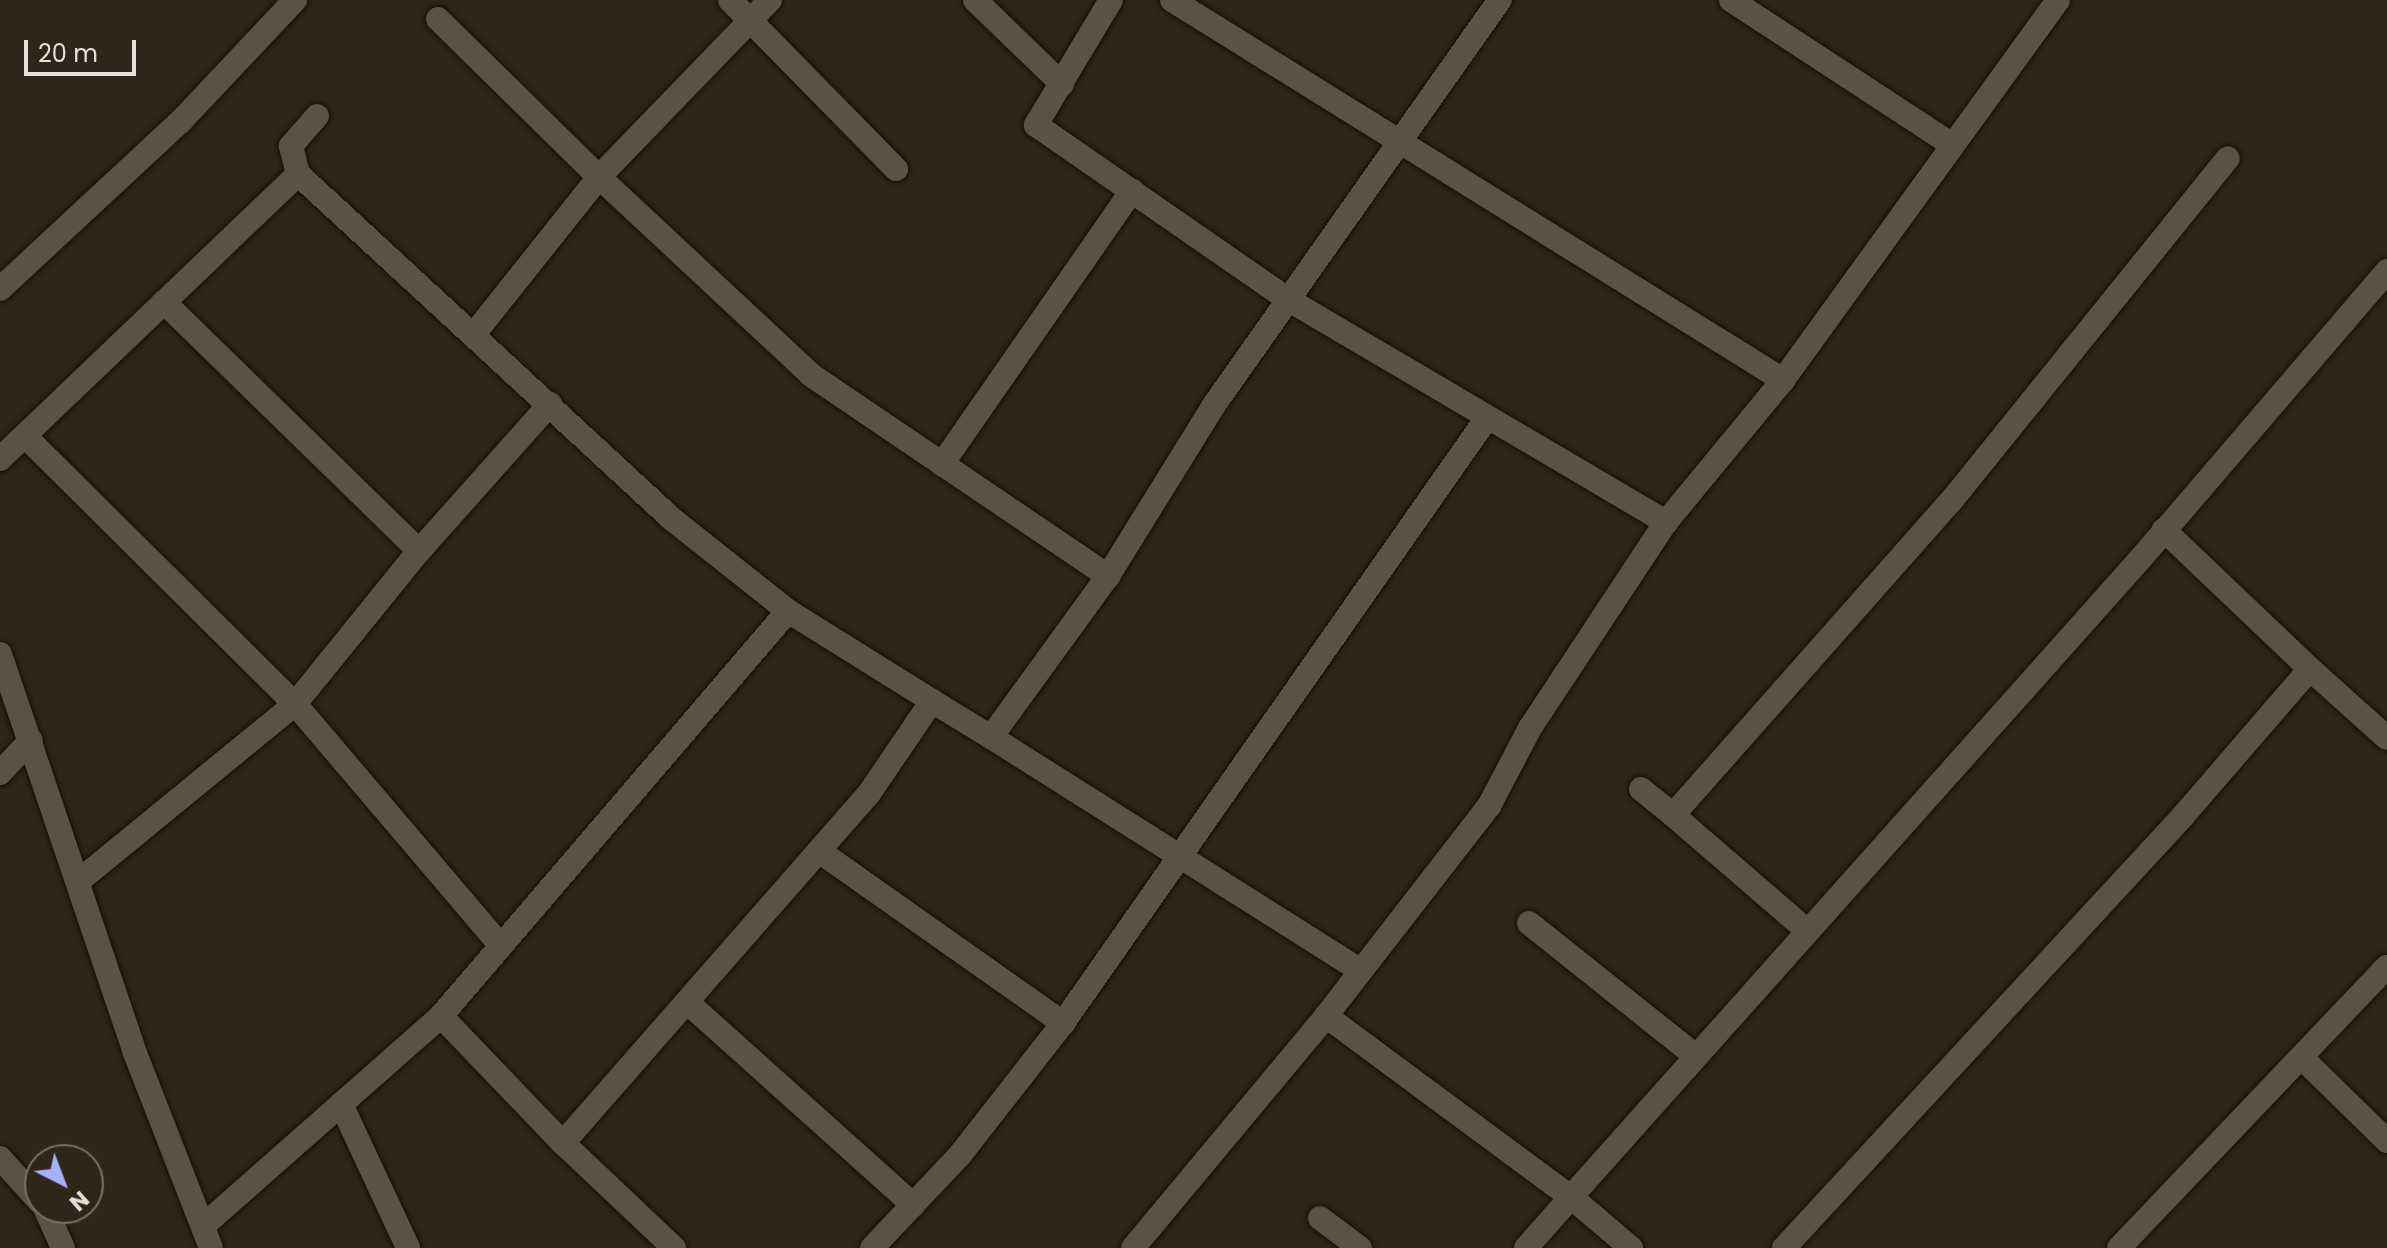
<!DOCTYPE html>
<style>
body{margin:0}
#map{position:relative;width:2387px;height:1248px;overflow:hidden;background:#2f2518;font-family:Poppins,sans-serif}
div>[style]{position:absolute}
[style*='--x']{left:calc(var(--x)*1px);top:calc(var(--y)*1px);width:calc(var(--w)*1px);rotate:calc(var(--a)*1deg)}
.roads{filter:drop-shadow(0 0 2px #170e04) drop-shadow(0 0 2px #170e04)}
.minor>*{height:24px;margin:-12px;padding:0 12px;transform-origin:12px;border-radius:12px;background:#5d5143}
span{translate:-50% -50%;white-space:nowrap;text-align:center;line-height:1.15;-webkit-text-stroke:6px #2f2518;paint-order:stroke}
.north{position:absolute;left:24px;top:1144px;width:80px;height:80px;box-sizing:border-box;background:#2f2518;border:2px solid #797065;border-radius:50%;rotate:138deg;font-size:22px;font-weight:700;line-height:32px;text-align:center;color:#e7e0d8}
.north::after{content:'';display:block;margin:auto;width:28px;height:36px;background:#a4b2fc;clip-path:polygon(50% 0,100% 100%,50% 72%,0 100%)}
.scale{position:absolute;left:24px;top:40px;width:112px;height:36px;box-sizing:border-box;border:4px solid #e7e0d8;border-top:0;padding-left:10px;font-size:24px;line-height:28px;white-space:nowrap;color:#e7e0d8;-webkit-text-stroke:6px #2f2518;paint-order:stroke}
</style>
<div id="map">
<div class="roads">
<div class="minor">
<div style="--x:730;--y:0;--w:237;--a:45.5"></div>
<div style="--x:770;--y:0;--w:246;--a:134"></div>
<div style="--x:599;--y:177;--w:290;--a:43"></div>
<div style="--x:811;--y:375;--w:359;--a:34.1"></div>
<div style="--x:975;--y:0;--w:121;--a:44"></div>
<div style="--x:1111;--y:0;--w:146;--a:121"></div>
<div style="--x:1036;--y:125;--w:308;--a:34.7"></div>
<div style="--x:1289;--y:300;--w:438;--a:30.5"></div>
<div style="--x:1172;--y:0;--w:720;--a:31.88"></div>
<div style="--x:1731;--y:0;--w:265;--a:33.2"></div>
<div style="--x:438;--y:19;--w:226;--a:44.5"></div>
<div style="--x:599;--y:177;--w:199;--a:128.5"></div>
<div style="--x:317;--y:116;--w:40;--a:131"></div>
<div style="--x:291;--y:146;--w:29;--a:76"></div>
<div style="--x:298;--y:174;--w:509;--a:42.69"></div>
<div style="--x:672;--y:519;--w:148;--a:38.4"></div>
<div style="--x:788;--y:611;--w:170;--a:32"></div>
<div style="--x:0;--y:289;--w:246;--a:-42.9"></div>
<div style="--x:180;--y:122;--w:168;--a:-46.7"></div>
<div style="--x:164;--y:302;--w:356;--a:44.3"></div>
<div style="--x:25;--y:436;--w:380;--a:44.8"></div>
<div style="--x:295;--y:704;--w:279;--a:140.7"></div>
<div style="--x:0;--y:459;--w:412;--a:-43.7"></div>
<div style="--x:942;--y:464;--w:333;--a:-55.2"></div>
<div style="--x:0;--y:654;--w:421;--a:71.3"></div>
<div style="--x:135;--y:1053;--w:209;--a:68.7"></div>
<div style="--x:2310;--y:669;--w:103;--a:41.9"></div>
<div style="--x:991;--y:737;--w:436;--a:32.3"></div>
<div style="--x:0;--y:773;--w:45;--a:-46.8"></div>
<div style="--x:1641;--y:789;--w:41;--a:39.1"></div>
<div style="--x:1673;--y:815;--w:421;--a:-48.5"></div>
<div style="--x:1952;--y:500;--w:439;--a:-51.1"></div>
<div style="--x:1673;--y:815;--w:174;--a:40.8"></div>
<div style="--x:819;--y:851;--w:299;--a:35.2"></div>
<div style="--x:1529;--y:923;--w:210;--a:38.6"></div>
<div style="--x:501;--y:946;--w:318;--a:-130.4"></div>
<div style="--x:295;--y:704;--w:197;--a:-51"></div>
<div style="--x:419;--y:551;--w:197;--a:-48.3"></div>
<div style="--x:687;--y:1002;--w:304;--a:41.9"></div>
<div style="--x:441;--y:1016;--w:533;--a:-49.41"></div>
<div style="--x:1326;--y:1016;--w:305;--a:36.5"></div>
<div style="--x:1571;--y:1197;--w:858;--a:-48.26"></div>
<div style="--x:2142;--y:557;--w:377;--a:-49.4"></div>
<div style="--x:2302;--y:1058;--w:119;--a:44.3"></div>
<div style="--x:341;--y:1104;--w:159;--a:65"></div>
<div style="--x:563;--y:1143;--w:153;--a:43.4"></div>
<div style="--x:0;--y:1158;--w:59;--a:47.7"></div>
<div style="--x:45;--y:1208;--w:44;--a:65.8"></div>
<div style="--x:1320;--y:1218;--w:50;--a:36.9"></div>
<div style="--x:203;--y:1226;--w:317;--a:-41.4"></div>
<div style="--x:441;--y:1016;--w:176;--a:46.2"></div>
<div style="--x:563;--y:1143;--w:463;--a:-48.8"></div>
<div style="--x:868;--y:795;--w:114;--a:-55.8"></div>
<div style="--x:932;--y:701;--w:69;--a:31.4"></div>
<div style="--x:991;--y:737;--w:199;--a:-54"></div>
<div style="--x:1108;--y:576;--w:201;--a:-58.2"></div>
<div style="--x:1214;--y:405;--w:496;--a:-54.8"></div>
<div style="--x:872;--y:1248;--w:128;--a:-46.6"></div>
<div style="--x:960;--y:1155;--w:167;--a:-52"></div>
<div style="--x:1063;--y:1023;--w:739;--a:-54.98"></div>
<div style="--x:1133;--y:1248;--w:302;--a:-50.2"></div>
<div style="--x:1326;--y:1016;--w:266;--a:-52.2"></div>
<div style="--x:1489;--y:806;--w:88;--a:-62.3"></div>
<div style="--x:1530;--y:728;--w:247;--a:-56.6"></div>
<div style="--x:1666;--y:522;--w:184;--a:-50.5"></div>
<div style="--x:1783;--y:380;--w:469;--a:-54.1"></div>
<div style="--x:1526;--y:1248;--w:68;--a:-48.6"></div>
<div style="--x:1571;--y:1197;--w:79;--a:40.4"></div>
<div style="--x:1784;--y:1248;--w:588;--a:-47.27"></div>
<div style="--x:2183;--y:816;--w:194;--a:-49.2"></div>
<div style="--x:2310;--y:669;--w:202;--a:-136.4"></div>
<div style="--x:2119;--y:1248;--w:388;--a:-46.4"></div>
</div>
</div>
<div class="north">N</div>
<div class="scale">20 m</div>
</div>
